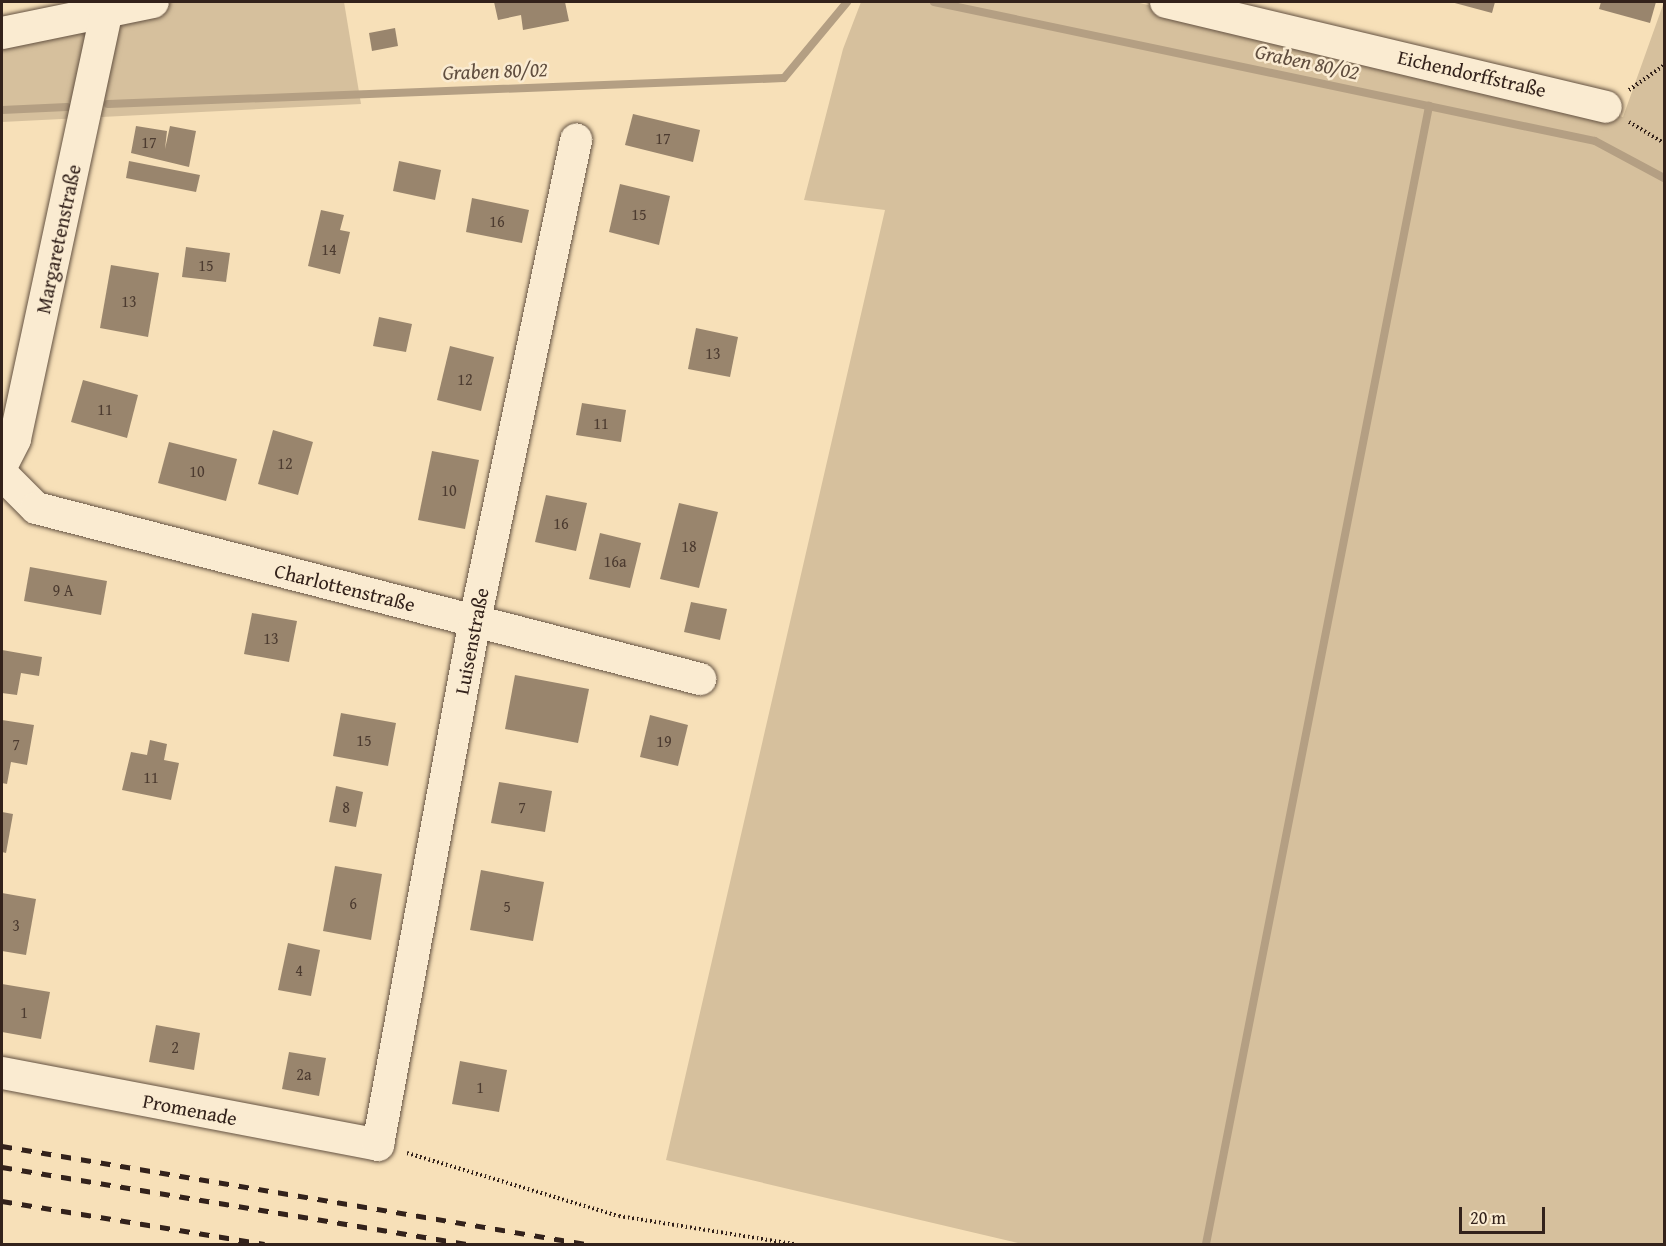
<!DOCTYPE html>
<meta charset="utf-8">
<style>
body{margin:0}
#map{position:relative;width:1666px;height:1246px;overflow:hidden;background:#f7e0b8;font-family:"Gentium Book Plus",serif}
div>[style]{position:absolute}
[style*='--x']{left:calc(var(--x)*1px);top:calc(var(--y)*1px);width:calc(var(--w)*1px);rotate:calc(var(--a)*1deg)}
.green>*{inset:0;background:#d6c09d}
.stream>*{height:8px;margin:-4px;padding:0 4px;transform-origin:4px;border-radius:4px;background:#b49f83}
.building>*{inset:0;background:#99856d}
.path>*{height:4px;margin-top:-2px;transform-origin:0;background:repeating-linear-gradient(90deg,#33221b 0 1.5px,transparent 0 4.5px)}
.roads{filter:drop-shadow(0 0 2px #645242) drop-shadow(0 0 2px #645242)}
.minor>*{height:32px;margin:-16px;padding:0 16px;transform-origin:16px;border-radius:16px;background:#faebd1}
.rail>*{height:4.5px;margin-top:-2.25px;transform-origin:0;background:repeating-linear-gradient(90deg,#33221b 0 10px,transparent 0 20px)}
span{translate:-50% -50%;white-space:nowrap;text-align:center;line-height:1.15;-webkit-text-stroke:5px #faebd1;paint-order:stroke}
.number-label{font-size:16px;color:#4c3b30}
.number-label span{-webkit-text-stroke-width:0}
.street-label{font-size:20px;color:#33221b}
.water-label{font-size:21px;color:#604e3f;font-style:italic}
.frame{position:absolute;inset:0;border:3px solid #33221b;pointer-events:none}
.scale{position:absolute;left:1459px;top:1207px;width:86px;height:27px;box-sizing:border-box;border:3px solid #33221b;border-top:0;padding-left:8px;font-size:18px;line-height:21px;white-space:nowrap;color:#33221b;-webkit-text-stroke:4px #faebd1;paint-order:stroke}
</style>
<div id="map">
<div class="green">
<div style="clip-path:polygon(153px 2px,344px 2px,361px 104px,2px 122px,2px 33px)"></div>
<div style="clip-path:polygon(861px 2px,1136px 2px,1335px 53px,1623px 117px,1664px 2px,1664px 1244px,1022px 1244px,666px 1160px,885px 210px,804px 200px,843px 49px)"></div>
</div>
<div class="stream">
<div style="--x:934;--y:2;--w:675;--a:11.88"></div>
<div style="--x:1595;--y:141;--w:78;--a:28.2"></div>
<div style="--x:108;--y:104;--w:676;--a:-2.2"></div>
<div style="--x:784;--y:78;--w:99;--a:-50.3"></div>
<div style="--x:2;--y:110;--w:65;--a:-2.6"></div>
<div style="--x:1206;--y:1244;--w:1160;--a:-78.91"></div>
</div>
<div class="building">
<div style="clip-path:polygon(494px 2px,565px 2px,569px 21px,523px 30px,521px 15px,498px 20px)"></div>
<div style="clip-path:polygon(1451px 2px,1495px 2px,1492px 13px)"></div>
<div style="clip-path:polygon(1601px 2px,1656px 2px,1650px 23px,1599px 9px)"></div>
<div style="clip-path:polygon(395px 28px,398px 46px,372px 51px,369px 33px)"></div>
<div style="clip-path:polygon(633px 114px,700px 130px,693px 162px,625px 145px)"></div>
<div style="clip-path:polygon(136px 126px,167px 131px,165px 149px,170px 126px,196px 131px,189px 167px,131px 153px)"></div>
<div style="clip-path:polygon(129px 161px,200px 175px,196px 192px,126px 178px)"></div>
<div style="clip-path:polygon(399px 161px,441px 170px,435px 200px,393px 191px)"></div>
<div style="clip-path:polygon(620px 184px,670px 196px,659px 245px,609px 232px)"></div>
<div style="clip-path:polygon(472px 198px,529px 210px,522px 243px,466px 232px)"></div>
<div style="clip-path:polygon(321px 210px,344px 215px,340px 230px,350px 232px,340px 274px,308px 266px)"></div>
<div style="clip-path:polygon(186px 247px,230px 253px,226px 282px,182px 277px)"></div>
<div style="clip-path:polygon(111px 265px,159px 273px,148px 337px,100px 328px)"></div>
<div style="clip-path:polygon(379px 317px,412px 324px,406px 352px,373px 346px)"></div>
<div style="clip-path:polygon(696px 328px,738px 337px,730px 377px,688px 369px)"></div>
<div style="clip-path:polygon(450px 346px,494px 357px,481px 411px,437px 400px)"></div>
<div style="clip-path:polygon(83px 380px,138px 395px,127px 438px,71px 422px)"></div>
<div style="clip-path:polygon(582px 403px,626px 410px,621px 442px,576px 435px)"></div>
<div style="clip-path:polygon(273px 430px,313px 442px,298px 495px,258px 484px)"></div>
<div style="clip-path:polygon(169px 442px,237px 459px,226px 501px,158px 483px)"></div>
<div style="clip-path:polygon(432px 451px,479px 460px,465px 529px,418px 520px)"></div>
<div style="clip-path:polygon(546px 495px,587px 503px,576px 551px,535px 542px)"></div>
<div style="clip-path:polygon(679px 503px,718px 512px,699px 588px,660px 579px)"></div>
<div style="clip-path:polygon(600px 533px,641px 543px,630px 588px,589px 579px)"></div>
<div style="clip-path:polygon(30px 567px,107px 581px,101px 615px,24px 601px)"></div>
<div style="clip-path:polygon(691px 602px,727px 609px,720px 640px,684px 632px)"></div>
<div style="clip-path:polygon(252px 613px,297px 621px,289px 662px,244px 654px)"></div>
<div style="clip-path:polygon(2px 650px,42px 657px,39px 676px,21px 673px,17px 695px,2px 693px)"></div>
<div style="clip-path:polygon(515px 675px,589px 689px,578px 743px,505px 729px)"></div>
<div style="clip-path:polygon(341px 713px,396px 723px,388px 766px,333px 756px)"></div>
<div style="clip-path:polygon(650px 715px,688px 725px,678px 766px,640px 757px)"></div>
<div style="clip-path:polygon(2px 720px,34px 725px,27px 765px,11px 762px,7px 784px,2px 783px)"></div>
<div style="clip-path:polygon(150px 740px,167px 744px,164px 760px,179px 763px,171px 800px,122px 790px,131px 752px,147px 755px)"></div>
<div style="clip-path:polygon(499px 782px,552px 791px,545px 832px,491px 823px)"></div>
<div style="clip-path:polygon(336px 786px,363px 792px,356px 827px,329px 822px)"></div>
<div style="clip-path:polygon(2px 812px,13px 814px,6px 853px,2px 852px)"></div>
<div style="clip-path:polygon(335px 866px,382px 874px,371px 940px,323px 931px)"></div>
<div style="clip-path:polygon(481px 870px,544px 882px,533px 941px,470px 930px)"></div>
<div style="clip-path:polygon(2px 893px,36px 899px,26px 955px,2px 951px)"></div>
<div style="clip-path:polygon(288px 943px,320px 950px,311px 996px,278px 990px)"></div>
<div style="clip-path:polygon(2px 984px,50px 992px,41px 1039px,2px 1032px)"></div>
<div style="clip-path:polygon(156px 1025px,200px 1033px,194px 1070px,149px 1062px)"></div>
<div style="clip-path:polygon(289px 1052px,326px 1058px,319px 1096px,282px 1089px)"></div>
<div style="clip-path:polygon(460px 1061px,507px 1070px,499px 1112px,452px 1104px)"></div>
</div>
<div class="path">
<div style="--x:1629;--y:90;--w:43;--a:-35.5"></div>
<div style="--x:1629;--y:122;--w:41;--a:31"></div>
<div style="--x:407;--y:1153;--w:221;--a:16.6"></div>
<div style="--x:619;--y:1216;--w:177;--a:9.1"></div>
</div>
<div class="roads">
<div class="minor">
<div style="--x:1166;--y:2;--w:452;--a:13.4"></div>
<div style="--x:2;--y:33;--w:154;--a:-11.6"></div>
<div style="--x:2;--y:465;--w:29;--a:-63"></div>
<div style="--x:15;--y:439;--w:438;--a:-77.9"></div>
<div style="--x:2;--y:474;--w:48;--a:45"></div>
<div style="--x:36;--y:508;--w:686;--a:14.44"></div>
<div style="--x:2;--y:1073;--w:383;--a:10.8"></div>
<div style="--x:378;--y:1145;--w:534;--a:-79.53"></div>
<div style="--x:475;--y:620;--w:491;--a:-78.1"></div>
</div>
</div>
<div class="rail">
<div style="--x:2;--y:1146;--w:592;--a:9.53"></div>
<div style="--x:2;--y:1167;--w:471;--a:9.4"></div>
<div style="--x:2;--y:1201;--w:266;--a:9.3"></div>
</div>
<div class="number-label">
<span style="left:663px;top:138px">17</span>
<span style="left:149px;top:142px">17</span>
<span style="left:639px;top:214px">15</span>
<span style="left:497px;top:221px">16</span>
<span style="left:329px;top:249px">14</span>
<span style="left:206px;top:265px">15</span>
<span style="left:129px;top:301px">13</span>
<span style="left:713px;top:353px">13</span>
<span style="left:465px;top:379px">12</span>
<span style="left:105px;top:409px">11</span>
<span style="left:601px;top:423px">11</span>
<span style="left:285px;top:463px">12</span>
<span style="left:197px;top:471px">10</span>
<span style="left:449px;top:490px">10</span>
<span style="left:561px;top:523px">16</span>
<span style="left:689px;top:546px">18</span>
<span style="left:615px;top:561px">16a</span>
<span style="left:63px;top:590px">9 A</span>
<span style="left:271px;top:638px">13</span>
<span style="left:364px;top:740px">15</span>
<span style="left:664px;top:741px">19</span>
<span style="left:16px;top:744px">7</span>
<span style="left:151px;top:777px">11</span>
<span style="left:346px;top:807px">8</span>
<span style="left:522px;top:807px">7</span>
<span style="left:353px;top:903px">6</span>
<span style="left:507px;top:906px">5</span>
<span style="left:16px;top:925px">3</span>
<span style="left:299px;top:970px">4</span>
<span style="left:24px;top:1012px">1</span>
<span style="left:175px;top:1047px">2</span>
<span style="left:304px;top:1074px">2a</span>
<span style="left:480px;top:1087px">1</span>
</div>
<div class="street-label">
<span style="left:1472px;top:73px;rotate:13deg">Eichendorffstraße</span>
<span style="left:58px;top:239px;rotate:-78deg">Margaretenstraße</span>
<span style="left:345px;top:587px;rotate:14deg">Charlottenstraße</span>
<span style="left:471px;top:641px;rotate:-79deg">Luisenstraße</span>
<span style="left:190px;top:1109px;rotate:11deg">Promenade</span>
</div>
<div class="water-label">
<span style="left:1307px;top:62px;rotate:12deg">Graben 80/02</span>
<span style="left:495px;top:71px;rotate:-2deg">Graben 80/02</span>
</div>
<div class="frame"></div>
<div class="scale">20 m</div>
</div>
